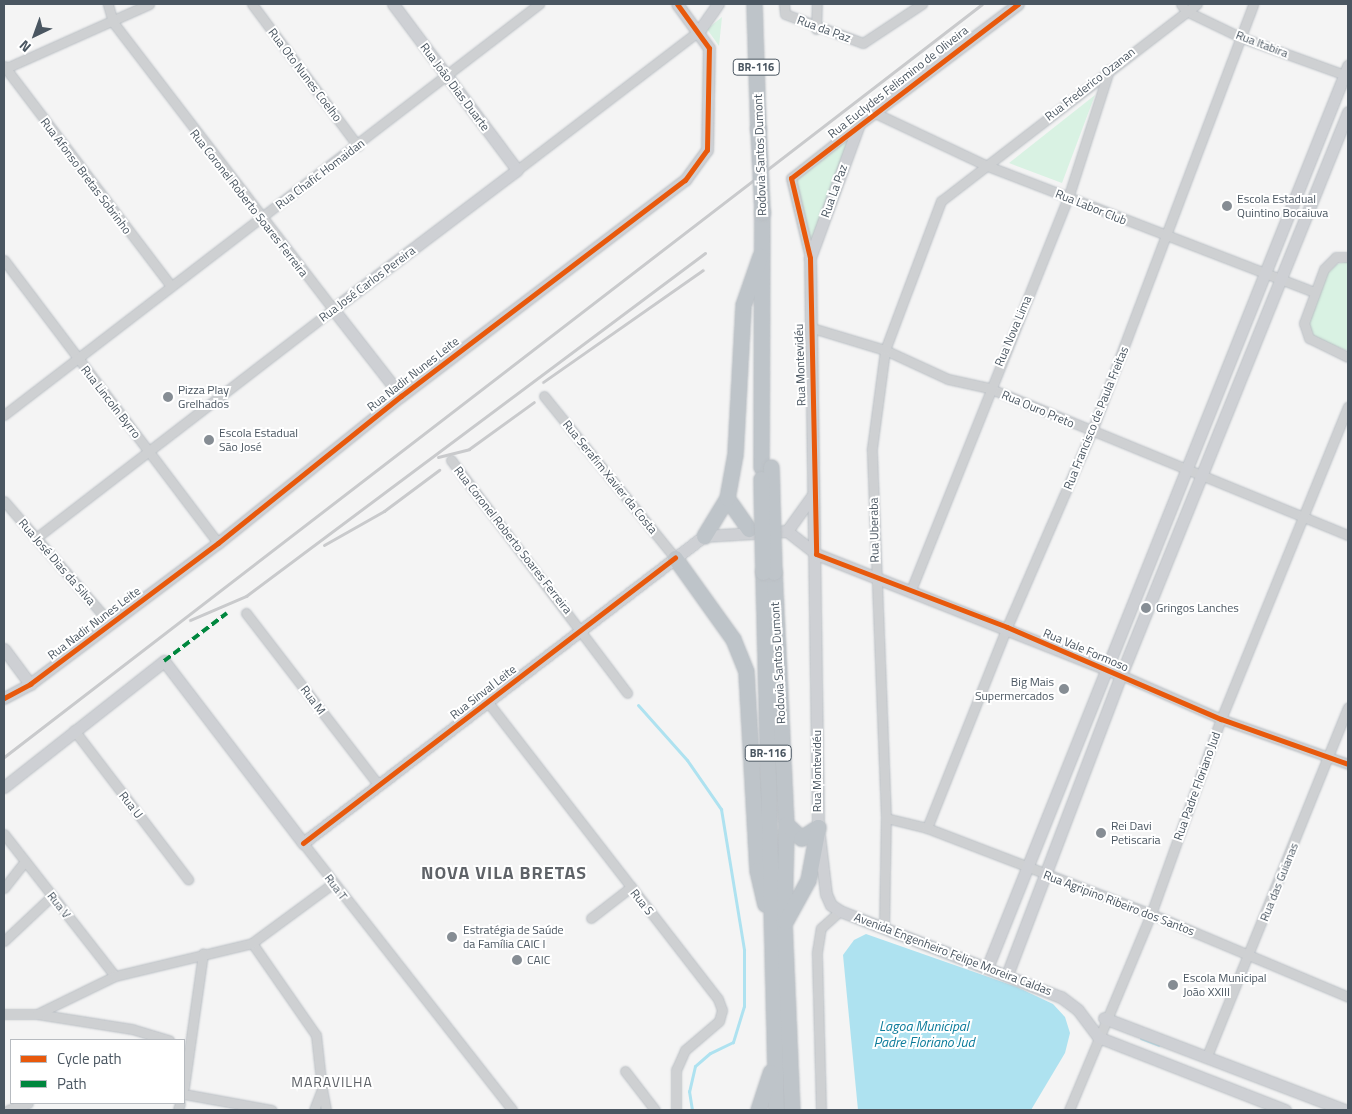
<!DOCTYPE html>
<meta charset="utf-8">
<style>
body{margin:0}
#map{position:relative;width:1352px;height:1114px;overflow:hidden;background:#f4f4f4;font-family:"Titillium Web",sans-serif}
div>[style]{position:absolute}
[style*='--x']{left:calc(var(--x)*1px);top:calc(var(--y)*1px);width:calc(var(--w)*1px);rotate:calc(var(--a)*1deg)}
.green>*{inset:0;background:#d9f2e3}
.water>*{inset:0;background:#aee2f0}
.stream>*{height:3px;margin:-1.5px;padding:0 1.5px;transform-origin:1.5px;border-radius:1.5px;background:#aee2f0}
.roads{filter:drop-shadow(0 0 1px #b9bec3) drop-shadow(0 0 1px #b9bec3)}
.street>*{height:9px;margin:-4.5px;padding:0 4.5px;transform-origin:4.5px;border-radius:4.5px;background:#ced0d2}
.secondary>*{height:11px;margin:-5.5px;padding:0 5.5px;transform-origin:5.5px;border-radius:5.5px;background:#ced0d4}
.highway>*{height:15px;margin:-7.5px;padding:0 7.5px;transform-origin:7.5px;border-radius:7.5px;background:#bec4c9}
.rail>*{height:3px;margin:-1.5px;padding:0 1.5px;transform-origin:1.5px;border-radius:1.5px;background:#c9cacc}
.bridges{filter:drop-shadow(0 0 1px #b9bec3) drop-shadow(0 0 1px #b9bec3)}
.highway-bridge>*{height:15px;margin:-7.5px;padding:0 7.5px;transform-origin:7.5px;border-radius:7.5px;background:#bec4c9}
.quiet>*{height:4px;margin-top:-2px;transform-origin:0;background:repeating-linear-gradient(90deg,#00873e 0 8px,transparent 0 12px)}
.cycleway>*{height:5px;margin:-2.5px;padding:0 2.5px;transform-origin:2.5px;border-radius:2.5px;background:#e8590c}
.dots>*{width:14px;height:14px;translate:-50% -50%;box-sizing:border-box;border:2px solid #fff;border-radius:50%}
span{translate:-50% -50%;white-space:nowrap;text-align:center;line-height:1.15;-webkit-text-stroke:4px #fff;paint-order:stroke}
.shield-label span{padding:1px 4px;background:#fff;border:1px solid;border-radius:4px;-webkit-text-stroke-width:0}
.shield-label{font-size:11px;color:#4a5661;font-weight:700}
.street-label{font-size:12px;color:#4a5661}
.poi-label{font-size:12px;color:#4a5661}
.left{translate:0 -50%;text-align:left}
.right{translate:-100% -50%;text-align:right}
.water-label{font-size:14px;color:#0c7c9b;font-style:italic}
.neighbourhood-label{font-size:14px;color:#5f6368;letter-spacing:1px}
.district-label{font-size:18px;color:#5f6368;font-weight:700;letter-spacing:1px}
.frame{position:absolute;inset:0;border:5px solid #4a5661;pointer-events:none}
.legend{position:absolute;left:10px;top:1039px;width:175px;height:65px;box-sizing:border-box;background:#fff;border:1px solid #b7bbc0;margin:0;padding:6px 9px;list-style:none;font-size:15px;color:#4a5661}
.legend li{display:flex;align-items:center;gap:10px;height:25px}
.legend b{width:25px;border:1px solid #b7bbc0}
.north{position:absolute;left:10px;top:10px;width:50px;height:50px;-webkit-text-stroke:4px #fff;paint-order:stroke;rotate:222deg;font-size:14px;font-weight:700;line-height:20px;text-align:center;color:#4a5661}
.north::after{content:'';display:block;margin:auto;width:18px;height:22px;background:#4a5661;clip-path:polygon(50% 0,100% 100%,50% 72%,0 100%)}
</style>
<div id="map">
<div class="green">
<div style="clip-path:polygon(722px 17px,719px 46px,707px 29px)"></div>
<div style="clip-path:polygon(1095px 95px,1062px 183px,1009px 163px)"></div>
<div style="clip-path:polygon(851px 135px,811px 246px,795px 181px)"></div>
<div style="clip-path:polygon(1348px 261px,1348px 351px,1315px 338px,1308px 323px,1325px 276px,1337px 264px)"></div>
</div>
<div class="water">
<div style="clip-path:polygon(866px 934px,1017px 987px,1053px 1004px,1065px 1017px,1070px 1033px,1065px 1053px,1031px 1110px,858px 1110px,843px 955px,854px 940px)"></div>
</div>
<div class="stream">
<div style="--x:638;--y:705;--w:74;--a:48.3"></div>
<div style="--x:687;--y:760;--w:60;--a:55.2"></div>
<div style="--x:721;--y:809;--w:143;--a:80.7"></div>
<div style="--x:744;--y:950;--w:56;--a:90"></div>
<div style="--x:744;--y:1006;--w:38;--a:107"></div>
<div style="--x:733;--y:1042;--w:25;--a:154"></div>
<div style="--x:710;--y:1053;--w:20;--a:139"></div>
<div style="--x:695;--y:1066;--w:26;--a:103"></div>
<div style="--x:689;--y:1091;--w:19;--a:81"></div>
<div style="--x:1141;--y:1038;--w:19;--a:21"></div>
</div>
<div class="roads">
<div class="street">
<div style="--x:252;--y:4;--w:177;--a:53.3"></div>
<div style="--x:784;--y:4;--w:10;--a:84"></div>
<div style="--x:785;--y:14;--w:83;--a:20.4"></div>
<div style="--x:863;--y:43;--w:71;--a:-33.5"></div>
<div style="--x:1181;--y:4;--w:9;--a:54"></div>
<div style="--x:1186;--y:11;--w:60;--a:25.7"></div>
<div style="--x:1240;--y:37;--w:115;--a:19.9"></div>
<div style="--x:816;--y:29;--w:25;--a:-88"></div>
<div style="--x:4;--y:66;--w:275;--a:52.8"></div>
<div style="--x:4;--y:69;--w:159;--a:-24.1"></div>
<div style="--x:873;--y:112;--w:124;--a:25.3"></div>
<div style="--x:985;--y:165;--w:350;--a:21.1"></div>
<div style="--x:517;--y:170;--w:229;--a:-37.4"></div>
<div style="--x:1348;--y:257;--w:12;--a:180"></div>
<div style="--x:1336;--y:257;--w:17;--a:135"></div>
<div style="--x:1324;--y:269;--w:58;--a:110.3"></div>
<div style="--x:1304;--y:323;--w:16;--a:72"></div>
<div style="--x:1309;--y:338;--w:43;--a:26"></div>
<div style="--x:810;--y:258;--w:82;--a:-103.4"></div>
<div style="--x:791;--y:178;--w:85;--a:-38.3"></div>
<div style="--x:4;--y:260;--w:355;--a:52.9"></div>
<div style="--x:809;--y:327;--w:79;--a:16.8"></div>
<div style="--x:885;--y:350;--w:69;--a:24.7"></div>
<div style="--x:948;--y:379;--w:42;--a:12.4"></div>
<div style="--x:989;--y:388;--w:388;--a:22.3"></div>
<div style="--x:544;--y:396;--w:208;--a:51"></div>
<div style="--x:4;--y:415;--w:675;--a:-37.53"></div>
<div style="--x:451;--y:460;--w:292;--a:52.9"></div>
<div style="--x:4;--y:501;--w:162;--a:49"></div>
<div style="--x:36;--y:538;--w:375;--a:-37.6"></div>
<div style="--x:333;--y:309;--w:362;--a:-127.5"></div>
<div style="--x:113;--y:22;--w:19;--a:-106"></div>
<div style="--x:911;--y:590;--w:422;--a:-68.2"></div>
<div style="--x:1068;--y:198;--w:134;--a:-72.2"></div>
<div style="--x:246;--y:613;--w:218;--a:52.4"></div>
<div style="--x:1121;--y:675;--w:109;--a:23.7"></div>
<div style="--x:1221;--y:719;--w:135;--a:19.5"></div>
<div style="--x:487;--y:701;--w:377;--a:52.2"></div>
<div style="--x:718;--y:999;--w:12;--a:70"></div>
<div style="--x:722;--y:1010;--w:11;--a:105"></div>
<div style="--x:719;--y:1021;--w:45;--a:139.5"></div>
<div style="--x:685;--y:1050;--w:22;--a:114"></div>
<div style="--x:676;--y:1070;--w:40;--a:90"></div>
<div style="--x:74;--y:730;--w:188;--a:52.6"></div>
<div style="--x:886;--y:818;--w:42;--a:13.7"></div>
<div style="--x:927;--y:828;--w:240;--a:21"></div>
<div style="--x:1151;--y:914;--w:214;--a:22.8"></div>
<div style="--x:927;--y:828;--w:216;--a:-68.3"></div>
<div style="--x:1007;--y:627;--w:214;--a:-66.6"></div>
<div style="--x:1092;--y:431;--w:456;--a:-69.3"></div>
<div style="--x:4;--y:834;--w:180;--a:52"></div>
<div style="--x:303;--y:843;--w:339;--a:51.9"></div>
<div style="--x:4;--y:888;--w:34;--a:-52"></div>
<div style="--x:591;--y:918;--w:51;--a:-37.8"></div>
<div style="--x:884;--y:928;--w:110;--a:-89"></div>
<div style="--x:886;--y:818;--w:370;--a:-92.2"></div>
<div style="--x:872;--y:448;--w:99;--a:-82.4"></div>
<div style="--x:885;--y:350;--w:159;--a:-69.4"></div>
<div style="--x:941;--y:201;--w:323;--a:-37.6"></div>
<div style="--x:4;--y:941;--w:66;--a:-43.2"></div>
<div style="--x:252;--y:943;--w:112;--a:55.2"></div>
<div style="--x:316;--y:1035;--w:54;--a:83.7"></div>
<div style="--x:322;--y:1089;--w:22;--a:111"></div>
<div style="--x:4;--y:1014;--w:33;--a:0"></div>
<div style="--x:37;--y:1014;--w:96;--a:9"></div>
<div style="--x:132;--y:1029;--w:39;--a:17"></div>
<div style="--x:37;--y:1014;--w:87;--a:-26"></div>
<div style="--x:115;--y:976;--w:141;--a:-13.5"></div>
<div style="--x:252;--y:943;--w:99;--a:-36.4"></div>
<div style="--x:1207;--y:1056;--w:376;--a:-68"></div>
<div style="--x:625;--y:1071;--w:49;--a:52.4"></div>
<div style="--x:184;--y:1087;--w:135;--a:-81.9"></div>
<div style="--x:322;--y:1089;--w:21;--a:79"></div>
<div style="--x:184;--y:1094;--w:89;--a:10.3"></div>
<div style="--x:8;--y:1110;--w:21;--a:-19"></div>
<div style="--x:178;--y:1110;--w:7;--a:-74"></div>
<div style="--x:821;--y:1110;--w:158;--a:-91.5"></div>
<div style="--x:817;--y:952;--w:24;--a:-81"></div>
<div style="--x:821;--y:928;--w:25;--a:-42"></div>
<div style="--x:1069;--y:1110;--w:212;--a:-67.3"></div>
<div style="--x:1151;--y:914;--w:207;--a:-70.3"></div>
<div style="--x:1221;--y:719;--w:337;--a:-67.9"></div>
</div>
<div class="secondary">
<div style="--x:393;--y:4;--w:207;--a:53.2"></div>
<div style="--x:517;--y:170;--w:231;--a:142.9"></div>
<div style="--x:333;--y:309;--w:110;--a:52"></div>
<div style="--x:1018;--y:4;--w:199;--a:143"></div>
<div style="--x:859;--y:124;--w:143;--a:110.1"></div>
<div style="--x:810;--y:258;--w:569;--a:89.19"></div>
<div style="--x:818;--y:827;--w:67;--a:83.2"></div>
<div style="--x:826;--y:894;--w:12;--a:66"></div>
<div style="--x:831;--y:905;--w:11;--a:34"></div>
<div style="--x:840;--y:911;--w:237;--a:21.3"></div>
<div style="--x:1061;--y:997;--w:21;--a:37"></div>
<div style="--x:1078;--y:1010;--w:34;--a:53"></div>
<div style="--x:1098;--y:1037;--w:201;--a:21.3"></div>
<div style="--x:699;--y:31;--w:33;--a:-55"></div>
<div style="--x:787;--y:531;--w:37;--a:38"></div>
<div style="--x:816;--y:554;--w:328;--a:21.6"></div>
<div style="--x:787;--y:531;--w:44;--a:-54.2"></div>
<div style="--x:4;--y:649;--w:44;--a:53.4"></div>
<div style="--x:4;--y:698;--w:30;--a:-28"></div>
<div style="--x:30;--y:684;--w:235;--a:-36.9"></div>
<div style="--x:218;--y:543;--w:235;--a:-38.8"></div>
<div style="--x:401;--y:396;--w:357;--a:-37.3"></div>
<div style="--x:685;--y:180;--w:37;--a:-54"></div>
<div style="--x:707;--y:150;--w:102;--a:-88.9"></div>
<div style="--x:709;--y:48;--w:54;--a:-126"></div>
<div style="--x:4;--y:787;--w:204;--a:-38.2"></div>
<div style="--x:164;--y:661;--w:229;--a:52.6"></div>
<div style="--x:303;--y:843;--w:505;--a:-37.44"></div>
<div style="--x:704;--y:536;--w:83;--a:-3.4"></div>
<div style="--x:987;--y:968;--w:972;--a:-68.19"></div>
<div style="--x:1007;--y:975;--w:321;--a:-69.2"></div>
<div style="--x:1121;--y:675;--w:607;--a:-68.04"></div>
<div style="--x:1104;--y:1018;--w:258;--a:20.9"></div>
</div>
<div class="highway">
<div style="--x:754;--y:4;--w:125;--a:88.2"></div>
<div style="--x:761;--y:467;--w:255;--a:-89.8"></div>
<div style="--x:727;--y:498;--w:38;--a:55"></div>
<div style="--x:704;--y:536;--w:44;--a:-58.8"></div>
<div style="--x:727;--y:498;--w:45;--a:-79.7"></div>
<div style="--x:735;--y:454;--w:149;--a:-86.9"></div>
<div style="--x:743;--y:305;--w:52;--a:-70.9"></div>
<div style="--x:675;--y:558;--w:100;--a:54.4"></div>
<div style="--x:733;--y:639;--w:35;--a:68"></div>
<div style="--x:746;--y:672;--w:198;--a:86.8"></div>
<div style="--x:757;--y:870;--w:35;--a:77"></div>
<div style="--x:763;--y:572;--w:538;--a:88.62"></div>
<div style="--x:774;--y:572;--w:252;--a:87.3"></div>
<div style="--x:786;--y:824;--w:99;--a:91.2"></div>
<div style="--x:784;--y:923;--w:187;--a:87.6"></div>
<div style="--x:786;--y:824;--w:21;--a:43"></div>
<div style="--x:801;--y:838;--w:20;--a:-33"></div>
<div style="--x:785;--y:922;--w:48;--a:-61.3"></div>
<div style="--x:808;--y:880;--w:54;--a:-79.3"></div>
<div style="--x:758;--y:1110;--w:40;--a:-72"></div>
</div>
</div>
<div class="rail">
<div style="--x:543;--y:382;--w:195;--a:-35"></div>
<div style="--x:438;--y:457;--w:32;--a:-14"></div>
<div style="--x:469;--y:449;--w:80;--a:-35.9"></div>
<div style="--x:324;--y:545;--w:69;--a:-29.5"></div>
<div style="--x:384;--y:511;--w:69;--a:-36.7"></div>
<div style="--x:190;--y:620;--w:61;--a:-23.2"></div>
<div style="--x:246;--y:596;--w:573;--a:-36.77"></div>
<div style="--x:4;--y:757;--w:1234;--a:-37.59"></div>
</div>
<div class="bridges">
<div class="highway-bridge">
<div style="--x:758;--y:129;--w:83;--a:87.2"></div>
<div style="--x:771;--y:467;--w:105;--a:88.4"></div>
<div style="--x:761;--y:479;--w:93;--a:88.8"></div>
</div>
</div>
<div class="quiet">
<div style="--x:164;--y:661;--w:79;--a:-37.3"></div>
</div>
<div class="cycleway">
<div style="--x:1018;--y:4;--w:286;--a:142.5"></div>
<div style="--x:791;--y:178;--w:82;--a:76.6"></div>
<div style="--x:810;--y:258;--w:296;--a:88.8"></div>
<div style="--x:816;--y:554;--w:204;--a:20.9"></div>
<div style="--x:1007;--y:627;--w:233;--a:23.3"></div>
<div style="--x:1221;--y:719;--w:135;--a:19.5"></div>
<div style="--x:4;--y:698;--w:30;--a:-28"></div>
<div style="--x:30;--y:684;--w:235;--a:-36.9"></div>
<div style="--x:218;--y:543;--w:235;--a:-38.8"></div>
<div style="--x:401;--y:396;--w:357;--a:-37.3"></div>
<div style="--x:685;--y:180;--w:37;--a:-54"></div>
<div style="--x:707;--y:150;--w:102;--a:-88.9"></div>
<div style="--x:709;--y:48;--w:54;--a:-126"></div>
<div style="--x:303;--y:843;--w:469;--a:-37.5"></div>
</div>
<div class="dots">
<div style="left:1227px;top:206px;background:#868d94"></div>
<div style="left:168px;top:397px;background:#868d94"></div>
<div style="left:209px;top:440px;background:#868d94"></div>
<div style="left:1146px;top:608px;background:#868d94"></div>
<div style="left:1064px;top:689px;background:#868d94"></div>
<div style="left:1101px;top:833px;background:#868d94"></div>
<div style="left:452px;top:937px;background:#868d94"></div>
<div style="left:517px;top:960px;background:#868d94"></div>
<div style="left:1173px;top:985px;background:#868d94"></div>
</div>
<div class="shield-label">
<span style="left:756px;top:67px">BR-116</span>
<span style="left:768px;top:753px">BR-116</span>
</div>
<div class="street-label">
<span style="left:824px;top:29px;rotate:20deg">Rua da Paz</span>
<span style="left:1262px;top:44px;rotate:21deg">Rua Itabira</span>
<span style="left:305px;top:75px;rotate:53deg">Rua Oto Nunes Coelho</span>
<span style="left:898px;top:82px;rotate:-38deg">Rua Euclydes Felismino de Oliveira</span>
<span style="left:1090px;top:84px;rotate:-38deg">Rua Frederico Ozanan</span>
<span style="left:455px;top:87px;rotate:53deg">Rua João Dias Duarte</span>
<span style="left:760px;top:155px;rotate:-92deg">Rodovia Santos Dumont</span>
<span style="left:320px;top:174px;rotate:-37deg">Rua Chafic Homaidan</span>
<span style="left:86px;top:176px;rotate:53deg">Rua Afonso Bretas Sobrinho</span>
<span style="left:834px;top:191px;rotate:-70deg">Rua La Paz</span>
<span style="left:249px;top:203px;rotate:52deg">Rua Coronel Roberto Soares Ferreira</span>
<span style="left:1091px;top:207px;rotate:22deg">Rua Labor Club</span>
<span style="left:367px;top:284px;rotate:-37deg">Rua José Carlos Pereira</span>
<span style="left:1013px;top:331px;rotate:-67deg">Rua Nova Lima</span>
<span style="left:800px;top:365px;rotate:-92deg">Rua Montevidéu</span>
<span style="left:413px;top:374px;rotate:-38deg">Rua Nadir Nunes Leite</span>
<span style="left:111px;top:402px;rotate:52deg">Rua Lincoln Byrro</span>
<span style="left:1038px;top:409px;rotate:23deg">Rua Ouro Preto</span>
<span style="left:1096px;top:418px;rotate:-68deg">Rua Francisco de Paula Freitas</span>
<span style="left:610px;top:477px;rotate:51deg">Rua Serafim Xavier da Costa</span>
<span style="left:874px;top:530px;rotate:-91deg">Rua Uberaba</span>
<span style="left:513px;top:540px;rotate:52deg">Rua Coronel Roberto Soares Ferreira</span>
<span style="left:57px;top:562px;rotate:49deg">Rua José Dias da Silva</span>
<span style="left:94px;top:623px;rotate:-37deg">Rua Nadir Nunes Leite</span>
<span style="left:1086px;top:650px;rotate:23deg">Rua Vale Formoso</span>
<span style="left:778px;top:663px;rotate:-93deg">Rodovia Santos Dumont</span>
<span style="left:483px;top:692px;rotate:-38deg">Rua Sinval Leite</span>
<span style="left:313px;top:700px;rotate:53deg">Rua M</span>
<span style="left:817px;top:771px;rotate:-90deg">Rua Montevidéu</span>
<span style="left:1197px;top:786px;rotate:-70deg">Rua Padre Floriano Jud</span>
<span style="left:131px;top:805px;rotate:52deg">Rua U</span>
<span style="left:1279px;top:882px;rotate:-68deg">Rua das Guianas</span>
<span style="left:336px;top:887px;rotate:53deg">Rua T</span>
<span style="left:642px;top:902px;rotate:52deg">Rua S</span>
<span style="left:1119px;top:903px;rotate:21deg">Rua Agripino Ribeiro dos Santos</span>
<span style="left:59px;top:905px;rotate:52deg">Rua V</span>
<span style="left:953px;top:954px;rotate:21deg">Avenida Engenheiro Felipe Moreira Caldas</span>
</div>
<div class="poi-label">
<span class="left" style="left:1237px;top:206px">Escola Estadual<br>Quintino Bocaiuva</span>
<span class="left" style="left:178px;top:397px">Pizza Play<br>Grelhados</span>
<span class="left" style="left:219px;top:440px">Escola Estadual<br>São José</span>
<span class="left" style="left:1156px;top:608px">Gringos Lanches</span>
<span class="right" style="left:1054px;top:689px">Big Mais<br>Supermercados</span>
<span class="left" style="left:1111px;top:833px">Rei Davi<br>Petiscaria</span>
<span class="left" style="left:463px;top:937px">Estratégia de Saúde<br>da Família CAIC I</span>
<span class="left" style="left:527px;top:960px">CAIC</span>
<span class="left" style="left:1183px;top:985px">Escola Municipal<br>João XXIII</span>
</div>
<div class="water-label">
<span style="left:924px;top:1034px">Lagoa Municipal<br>Padre Floriano Jud</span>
</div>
<div class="neighbourhood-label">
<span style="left:332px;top:1082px">MARAVILHA</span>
</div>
<div class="district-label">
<span style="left:504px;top:873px">NOVA VILA BRETAS</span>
</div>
<div class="frame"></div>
<ul class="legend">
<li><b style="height:6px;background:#e8590c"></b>Cycle path</li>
<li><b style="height:6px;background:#00873e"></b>Path</li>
</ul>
<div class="north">N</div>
</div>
